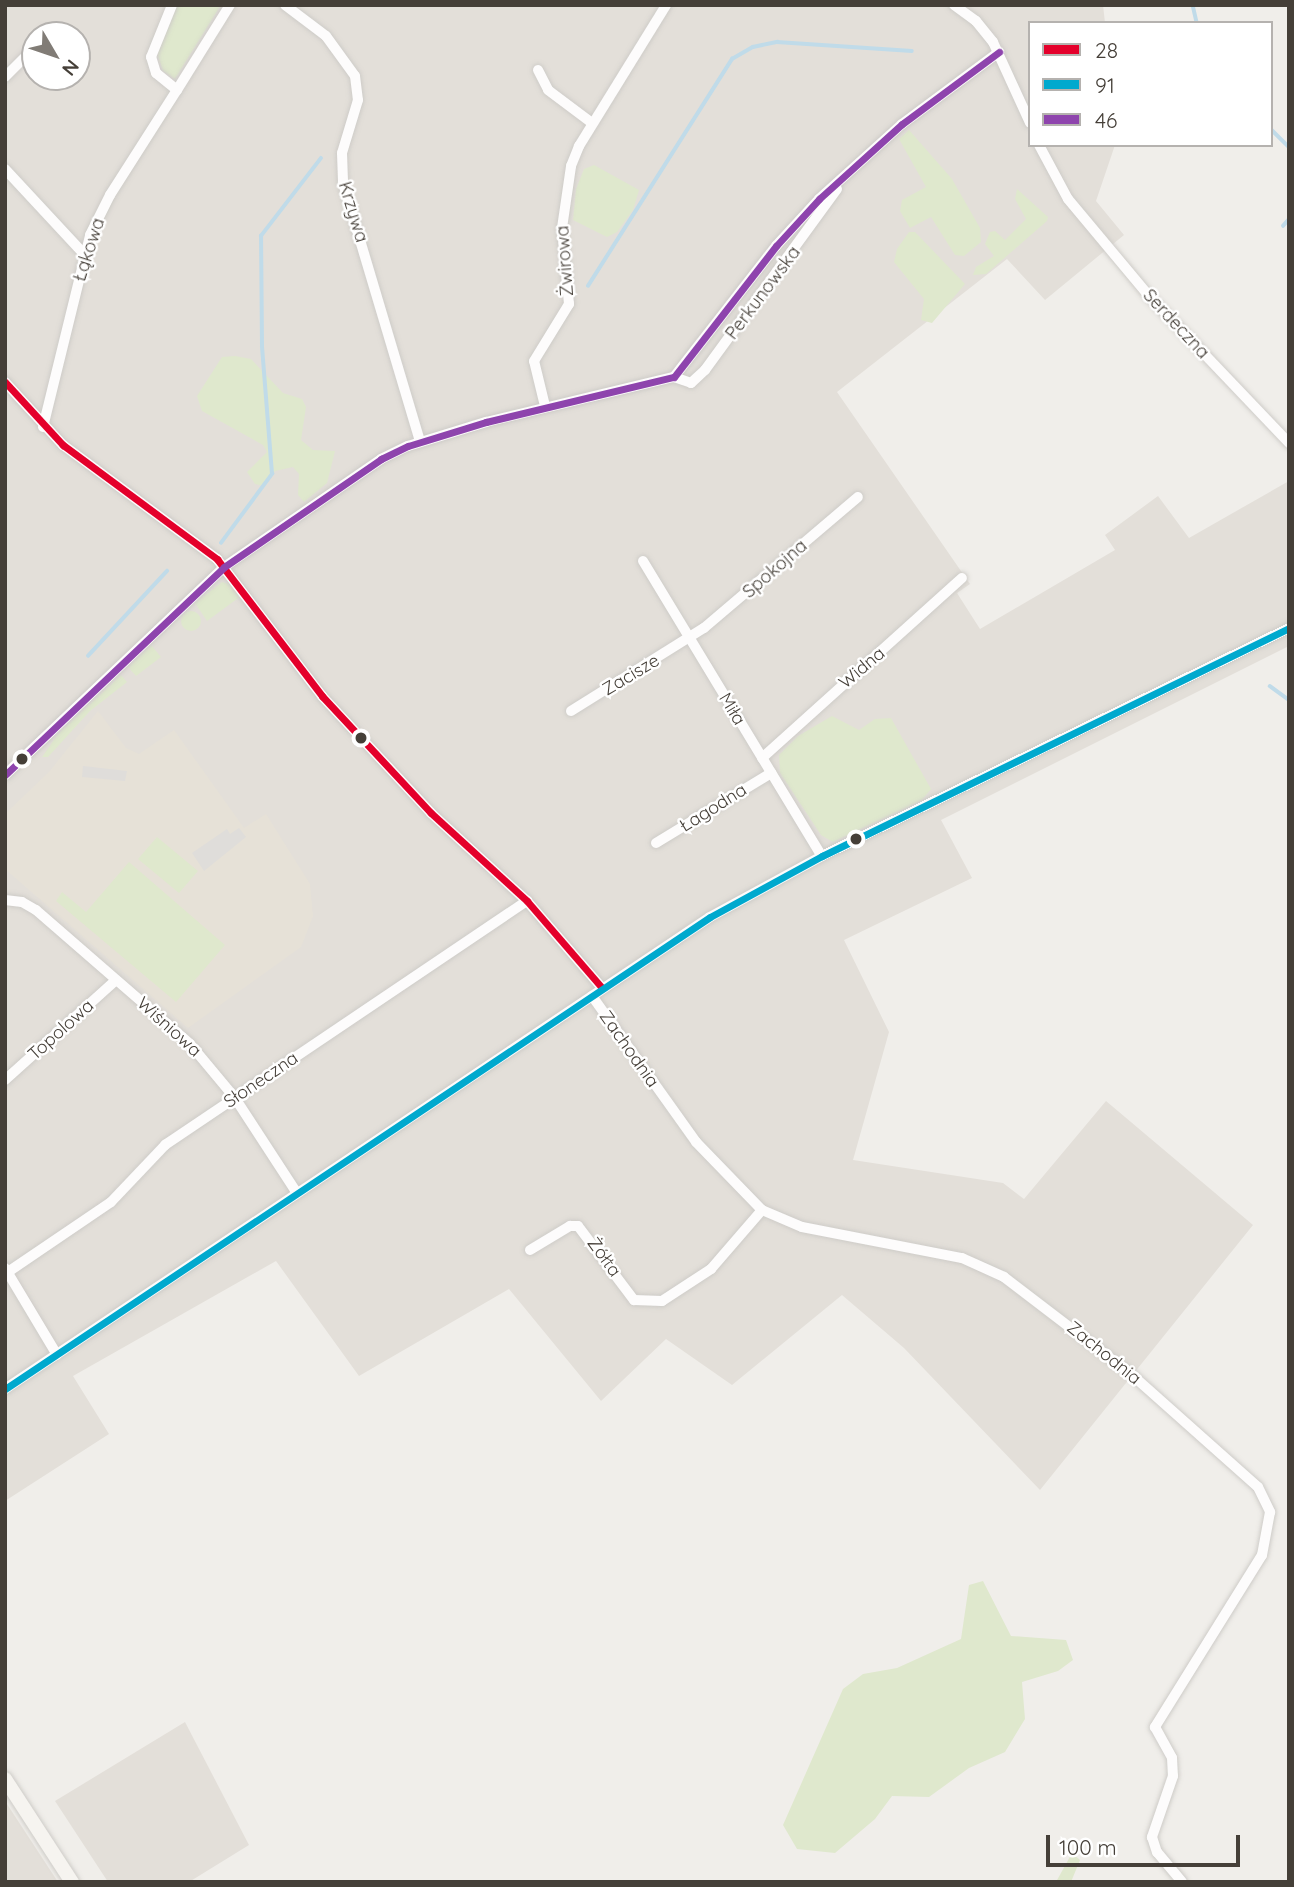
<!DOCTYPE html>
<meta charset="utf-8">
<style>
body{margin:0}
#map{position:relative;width:1294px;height:1887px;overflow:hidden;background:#f0eeea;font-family:Quicksand,sans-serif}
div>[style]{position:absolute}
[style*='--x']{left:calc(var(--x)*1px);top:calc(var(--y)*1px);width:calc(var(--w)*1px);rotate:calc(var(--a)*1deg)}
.residential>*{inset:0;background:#e3dfd9}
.education>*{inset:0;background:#e6e1d7}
.green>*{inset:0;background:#dfe8cd}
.round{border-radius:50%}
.parking>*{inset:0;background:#dfddda}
.stream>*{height:3.5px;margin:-1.75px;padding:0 1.75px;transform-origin:1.75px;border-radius:1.75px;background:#c0dbe9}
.roads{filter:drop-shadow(0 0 2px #ceccc8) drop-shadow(0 0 2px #ceccc8)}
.street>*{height:10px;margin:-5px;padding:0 5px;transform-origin:5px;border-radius:5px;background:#fdfcfc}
.secondary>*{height:14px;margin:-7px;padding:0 7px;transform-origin:7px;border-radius:7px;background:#f6f4f0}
.bus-1>*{height:7px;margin:-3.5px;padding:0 3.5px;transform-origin:3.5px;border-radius:3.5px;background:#e4002b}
.bus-2>*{height:7px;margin:-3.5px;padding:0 3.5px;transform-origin:3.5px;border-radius:3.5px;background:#00a9ce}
.bus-3>*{height:7px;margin:-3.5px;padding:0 3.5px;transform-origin:3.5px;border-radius:3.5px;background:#8e44ad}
.dots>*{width:19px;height:19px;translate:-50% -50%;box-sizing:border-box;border:4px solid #fff;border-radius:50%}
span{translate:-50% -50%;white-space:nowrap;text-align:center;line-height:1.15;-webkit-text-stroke:5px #fff;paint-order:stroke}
.street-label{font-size:18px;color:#453f38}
.frame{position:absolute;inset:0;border:7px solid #453f38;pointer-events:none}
.legend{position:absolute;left:1028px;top:21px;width:245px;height:126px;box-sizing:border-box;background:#fff;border:2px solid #b5b2af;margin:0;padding:9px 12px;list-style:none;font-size:21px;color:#453f38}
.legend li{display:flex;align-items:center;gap:14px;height:35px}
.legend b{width:35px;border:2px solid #b5b2af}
.north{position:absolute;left:21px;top:21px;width:70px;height:70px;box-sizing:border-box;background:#fff;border:2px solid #b5b2af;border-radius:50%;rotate:129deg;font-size:19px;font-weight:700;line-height:28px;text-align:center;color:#453f38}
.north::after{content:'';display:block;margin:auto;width:24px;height:32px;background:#817c76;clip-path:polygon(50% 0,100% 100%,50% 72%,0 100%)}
.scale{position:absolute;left:1046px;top:1835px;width:194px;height:32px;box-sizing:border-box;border:4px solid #453f38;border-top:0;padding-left:9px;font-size:21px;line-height:24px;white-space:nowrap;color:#453f38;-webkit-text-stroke:5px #fff;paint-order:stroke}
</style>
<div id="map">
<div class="residential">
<div style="clip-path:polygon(evenodd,5px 5px,1103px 5px,1105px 23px,1030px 23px,1030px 145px,1115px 145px,1096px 201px,1124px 235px,1045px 300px,1007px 259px,837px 392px,970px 584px,957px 593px,980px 629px,1115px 550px,1105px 535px,1158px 496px,1189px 538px,1289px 481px,1289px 646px,941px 820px,972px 878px,844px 940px,889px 1032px,853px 1160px,1003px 1183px,1024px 1199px,1106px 1101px,1253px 1225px,1040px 1490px,904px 1348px,842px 1295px,732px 1385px,666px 1339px,601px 1401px,509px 1289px,359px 1376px,276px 1261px,73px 1376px,109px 1434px,5px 1501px,5px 5px,35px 35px,77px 35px,77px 77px,35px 77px,35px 35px)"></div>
<div style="clip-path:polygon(185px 1722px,249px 1845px,189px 1882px,108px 1882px,55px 1801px)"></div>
<div style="clip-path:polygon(5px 1801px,58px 1882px,5px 1882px)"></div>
</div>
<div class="education">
<div style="clip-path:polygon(98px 711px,126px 748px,139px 754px,174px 730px,244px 828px,266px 814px,310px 884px,313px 916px,301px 947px,188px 1028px,5px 869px,5px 814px,49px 772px)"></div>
</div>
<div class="green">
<div style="clip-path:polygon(177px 5px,221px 5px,175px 79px,163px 71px,157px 53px)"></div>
<div style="clip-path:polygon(909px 130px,952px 179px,980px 228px,981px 242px,964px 256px,955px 255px,931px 217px,910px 228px,900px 211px,902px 200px,926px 187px,899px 139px)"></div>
<div style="clip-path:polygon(594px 165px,639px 190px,633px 210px,617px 232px,607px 237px,573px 220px,576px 189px,584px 169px)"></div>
<div style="clip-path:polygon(1017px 189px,1048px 217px,1047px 221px,986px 274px,973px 275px,976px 267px,994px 256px,985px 244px,990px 232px,995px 231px,1005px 240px,1026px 219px,1015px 199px)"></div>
<div style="clip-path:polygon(915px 232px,965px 284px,932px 323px,921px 320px,924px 299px,894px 262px,897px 249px,909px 232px)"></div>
<div style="clip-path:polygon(235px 356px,251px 359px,283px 393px,302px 399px,306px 407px,301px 440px,313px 450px,335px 451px,327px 483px,304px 502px,298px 495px,299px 474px,293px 467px,275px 471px,264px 486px,255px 484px,247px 472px,267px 452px,263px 445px,202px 411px,197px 396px,222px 357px)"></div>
<div style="clip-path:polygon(222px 582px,233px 585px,241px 596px,207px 621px,195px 603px)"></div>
<div class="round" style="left:181px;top:611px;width:20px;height:20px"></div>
<div style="clip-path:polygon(151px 645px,161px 657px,136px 676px,128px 667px)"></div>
<div style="clip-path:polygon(121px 675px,127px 682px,90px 711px,48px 757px,42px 757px,58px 734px)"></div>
<div style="clip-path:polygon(832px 716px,859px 730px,875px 719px,891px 718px,931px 789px,922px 800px,833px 842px,821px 835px,780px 773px,779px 755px,798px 736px)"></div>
<div style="clip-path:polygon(157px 837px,198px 871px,179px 893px,138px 859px)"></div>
<div style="clip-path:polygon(129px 862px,225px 945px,176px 1002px,56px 901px,62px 892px,86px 912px)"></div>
<div style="clip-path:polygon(983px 1581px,1011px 1636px,1066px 1640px,1073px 1660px,1058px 1671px,1022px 1682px,1025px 1719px,1005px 1752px,969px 1768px,929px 1797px,892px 1796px,875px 1819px,835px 1853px,797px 1849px,783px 1825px,843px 1689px,863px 1674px,897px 1668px,961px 1639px,969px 1585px)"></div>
<div style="clip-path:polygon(1072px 1853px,1080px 1860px,1071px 1882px,1056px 1882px)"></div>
</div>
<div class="parking">
<div style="clip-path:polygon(83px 766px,127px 771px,125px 781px,82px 777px)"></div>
<div style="clip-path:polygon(239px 828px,246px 837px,204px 871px,192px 853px,227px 829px,230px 834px)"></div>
</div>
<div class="stream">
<div style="--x:1193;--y:5;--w:18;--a:77"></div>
<div style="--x:1271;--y:129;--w:25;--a:45"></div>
<div style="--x:1283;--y:226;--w:9;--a:-49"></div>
<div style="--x:588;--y:286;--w:269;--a:-57.6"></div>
<div style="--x:732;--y:59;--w:24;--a:-30"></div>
<div style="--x:753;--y:47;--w:25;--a:-12"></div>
<div style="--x:777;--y:42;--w:135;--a:3.8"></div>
<div style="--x:221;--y:543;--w:86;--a:-53.5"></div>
<div style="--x:272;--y:474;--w:128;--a:-94.5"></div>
<div style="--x:262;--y:346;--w:110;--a:-90.5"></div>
<div style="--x:261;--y:236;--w:98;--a:-52.4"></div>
<div style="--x:88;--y:656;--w:116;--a:-47.1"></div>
<div style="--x:1270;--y:686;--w:24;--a:36"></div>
</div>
<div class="roads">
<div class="street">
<div style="--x:285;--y:5;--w:51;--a:37.1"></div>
<div style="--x:326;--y:36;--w:49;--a:54.1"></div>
<div style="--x:355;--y:76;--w:24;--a:83"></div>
<div style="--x:358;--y:100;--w:55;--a:106.8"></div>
<div style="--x:342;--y:153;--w:30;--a:88"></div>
<div style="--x:343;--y:183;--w:270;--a:73.4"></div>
<div style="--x:954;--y:5;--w:27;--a:36"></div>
<div style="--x:976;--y:21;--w:27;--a:51"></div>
<div style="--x:993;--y:42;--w:89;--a:65.4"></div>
<div style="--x:43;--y:35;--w:4;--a:-56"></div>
<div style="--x:538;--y:70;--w:22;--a:63"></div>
<div style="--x:548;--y:90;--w:55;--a:36.9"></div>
<div style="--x:5;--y:77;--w:42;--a:-45"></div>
<div style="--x:177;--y:90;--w:100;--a:-58.1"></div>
<div style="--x:1039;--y:145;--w:61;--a:61.8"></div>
<div style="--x:1068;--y:199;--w:128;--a:50.1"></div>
<div style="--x:1150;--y:297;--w:202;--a:46.4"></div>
<div style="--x:5;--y:169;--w:116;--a:47.1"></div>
<div style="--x:674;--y:377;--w:18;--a:19"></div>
<div style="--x:691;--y:383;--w:19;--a:-43"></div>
<div style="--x:705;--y:370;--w:224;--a:-53.9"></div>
<div style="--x:5;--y:382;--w:86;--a:47.4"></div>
<div style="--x:63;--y:445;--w:192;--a:36.5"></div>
<div style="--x:217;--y:559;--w:173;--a:52.5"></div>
<div style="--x:322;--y:696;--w:160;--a:47"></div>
<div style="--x:431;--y:813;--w:130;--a:42.5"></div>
<div style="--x:527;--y:901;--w:115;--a:49.2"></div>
<div style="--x:545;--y:406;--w:46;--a:-103.7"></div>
<div style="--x:534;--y:361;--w:67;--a:-58.4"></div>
<div style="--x:569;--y:304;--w:76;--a:-95.3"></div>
<div style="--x:562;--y:228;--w:63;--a:-81.7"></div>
<div style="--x:571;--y:166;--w:22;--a:-68"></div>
<div style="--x:579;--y:146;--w:166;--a:-58.3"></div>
<div style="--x:43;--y:427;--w:198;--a:-76.2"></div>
<div style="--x:90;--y:235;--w:45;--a:-63.4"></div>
<div style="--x:110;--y:195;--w:125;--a:-57.5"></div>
<div style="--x:177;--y:90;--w:27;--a:-141"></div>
<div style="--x:156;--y:73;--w:17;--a:-107"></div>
<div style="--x:151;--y:57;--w:56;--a:-68"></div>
<div style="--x:643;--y:561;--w:345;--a:58.8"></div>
<div style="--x:571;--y:711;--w:157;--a:-32"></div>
<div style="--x:704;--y:628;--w:202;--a:-40.4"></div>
<div style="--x:762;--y:758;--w:269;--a:-42"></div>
<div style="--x:5;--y:775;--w:302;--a:-43.5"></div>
<div style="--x:224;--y:567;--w:191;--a:-34.5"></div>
<div style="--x:381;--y:459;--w:30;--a:-26"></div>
<div style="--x:408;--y:446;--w:82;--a:-17.1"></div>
<div style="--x:486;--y:422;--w:193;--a:-13.5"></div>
<div style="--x:674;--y:377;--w:166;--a:-52.1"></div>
<div style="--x:776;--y:246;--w:64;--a:-47.5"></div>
<div style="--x:819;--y:199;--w:112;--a:-42.1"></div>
<div style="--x:902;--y:124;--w:121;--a:-36.6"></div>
<div style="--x:656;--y:843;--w:135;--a:-31.3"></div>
<div style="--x:5;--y:900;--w:17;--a:7"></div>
<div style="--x:22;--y:902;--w:16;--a:30"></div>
<div style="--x:36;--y:910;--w:204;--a:41"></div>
<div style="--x:190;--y:1044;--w:70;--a:50.2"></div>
<div style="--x:235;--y:1098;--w:113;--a:56.9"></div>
<div style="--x:592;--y:996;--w:179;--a:54.5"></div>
<div style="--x:696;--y:1142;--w:95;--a:45.9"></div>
<div style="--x:762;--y:1210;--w:43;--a:23"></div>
<div style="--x:802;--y:1227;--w:163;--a:11"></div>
<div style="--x:962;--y:1258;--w:46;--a:24.3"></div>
<div style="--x:1004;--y:1277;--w:160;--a:37.4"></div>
<div style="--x:1131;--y:1374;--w:170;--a:41.7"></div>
<div style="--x:1258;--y:1487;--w:28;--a:64"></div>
<div style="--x:1270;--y:1512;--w:44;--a:100.5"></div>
<div style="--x:1262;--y:1555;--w:203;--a:121.9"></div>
<div style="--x:1155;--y:1727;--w:35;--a:61"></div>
<div style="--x:1172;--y:1758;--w:18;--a:87"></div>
<div style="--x:1173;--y:1776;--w:65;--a:109"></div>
<div style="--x:1152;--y:1837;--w:16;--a:72"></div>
<div style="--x:1157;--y:1852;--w:39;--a:50"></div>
<div style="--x:5;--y:1080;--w:149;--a:-42"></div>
<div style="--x:530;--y:1250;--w:47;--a:-31"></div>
<div style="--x:570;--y:1226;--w:8;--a:0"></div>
<div style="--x:578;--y:1226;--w:93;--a:52.9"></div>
<div style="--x:634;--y:1300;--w:28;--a:2"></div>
<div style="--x:662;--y:1301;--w:59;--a:-33.1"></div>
<div style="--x:711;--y:1269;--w:78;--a:-49.2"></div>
<div style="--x:5;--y:1268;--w:101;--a:59.1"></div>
<div style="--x:5;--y:1274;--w:128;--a:-34.2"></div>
<div style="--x:111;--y:1202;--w:79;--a:-46.5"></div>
<div style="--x:165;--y:1145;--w:437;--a:-34"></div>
<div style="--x:5;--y:1389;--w:848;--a:-33.8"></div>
<div style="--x:710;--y:917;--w:128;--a:-28.6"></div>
<div style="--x:822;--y:856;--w:520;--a:-26.02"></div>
</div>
<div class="secondary">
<div style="--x:5;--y:1779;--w:123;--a:57"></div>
</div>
</div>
<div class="bus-1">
<div style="--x:5;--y:382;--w:86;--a:47.4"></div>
<div style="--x:63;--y:445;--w:192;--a:36.5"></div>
<div style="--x:217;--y:559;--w:173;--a:52.5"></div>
<div style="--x:322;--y:696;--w:160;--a:47"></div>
<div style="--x:431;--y:813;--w:130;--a:42.5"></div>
<div style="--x:527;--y:901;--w:115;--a:49.2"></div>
</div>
<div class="bus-2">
<div style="--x:5;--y:1389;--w:848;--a:-33.8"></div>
<div style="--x:710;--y:917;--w:128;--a:-28.6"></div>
<div style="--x:822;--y:856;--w:520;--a:-26.02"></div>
</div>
<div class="bus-3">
<div style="--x:5;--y:775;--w:302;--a:-43.5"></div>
<div style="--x:224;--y:567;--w:191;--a:-34.5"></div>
<div style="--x:381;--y:459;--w:30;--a:-26"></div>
<div style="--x:408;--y:446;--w:82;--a:-17.1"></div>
<div style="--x:486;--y:422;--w:193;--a:-13.5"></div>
<div style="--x:674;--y:377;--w:166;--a:-52.1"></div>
<div style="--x:776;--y:246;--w:64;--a:-47.5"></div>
<div style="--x:819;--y:199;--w:112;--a:-42.1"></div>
<div style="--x:902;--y:124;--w:121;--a:-36.6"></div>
</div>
<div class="dots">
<div style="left:361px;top:738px;background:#453f38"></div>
<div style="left:22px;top:759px;background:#453f38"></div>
<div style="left:856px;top:839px;background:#453f38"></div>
</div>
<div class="street-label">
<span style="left:353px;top:212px;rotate:73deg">Krzywa</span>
<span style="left:89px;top:250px;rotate:-72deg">Łąkowa</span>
<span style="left:565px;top:261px;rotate:-94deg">Żwirowa</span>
<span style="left:763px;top:293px;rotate:-53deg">Perkunowska</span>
<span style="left:1176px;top:324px;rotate:47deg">Serdeczna</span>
<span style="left:775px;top:569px;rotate:-41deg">Spokojna</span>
<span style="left:862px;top:668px;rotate:-40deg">Widna</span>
<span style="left:631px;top:675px;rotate:-31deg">Zacisze</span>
<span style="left:732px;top:709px;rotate:59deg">Miła</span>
<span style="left:713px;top:808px;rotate:-32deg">Łagodna</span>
<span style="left:169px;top:1027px;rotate:42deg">Wiśniowa</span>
<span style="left:61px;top:1030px;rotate:-42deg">Topolowa</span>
<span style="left:629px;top:1049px;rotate:55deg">Zachodnia</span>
<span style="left:261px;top:1080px;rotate:-34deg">Słoneczna</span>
<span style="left:604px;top:1257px;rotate:54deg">Żółta</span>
<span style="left:1104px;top:1353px;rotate:39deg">Zachodnia</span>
</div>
<div class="frame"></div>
<ul class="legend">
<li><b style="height:9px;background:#e4002b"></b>28</li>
<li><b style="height:9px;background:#00a9ce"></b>91</li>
<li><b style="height:9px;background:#8e44ad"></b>46</li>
</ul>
<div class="north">N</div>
<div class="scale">100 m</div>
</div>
